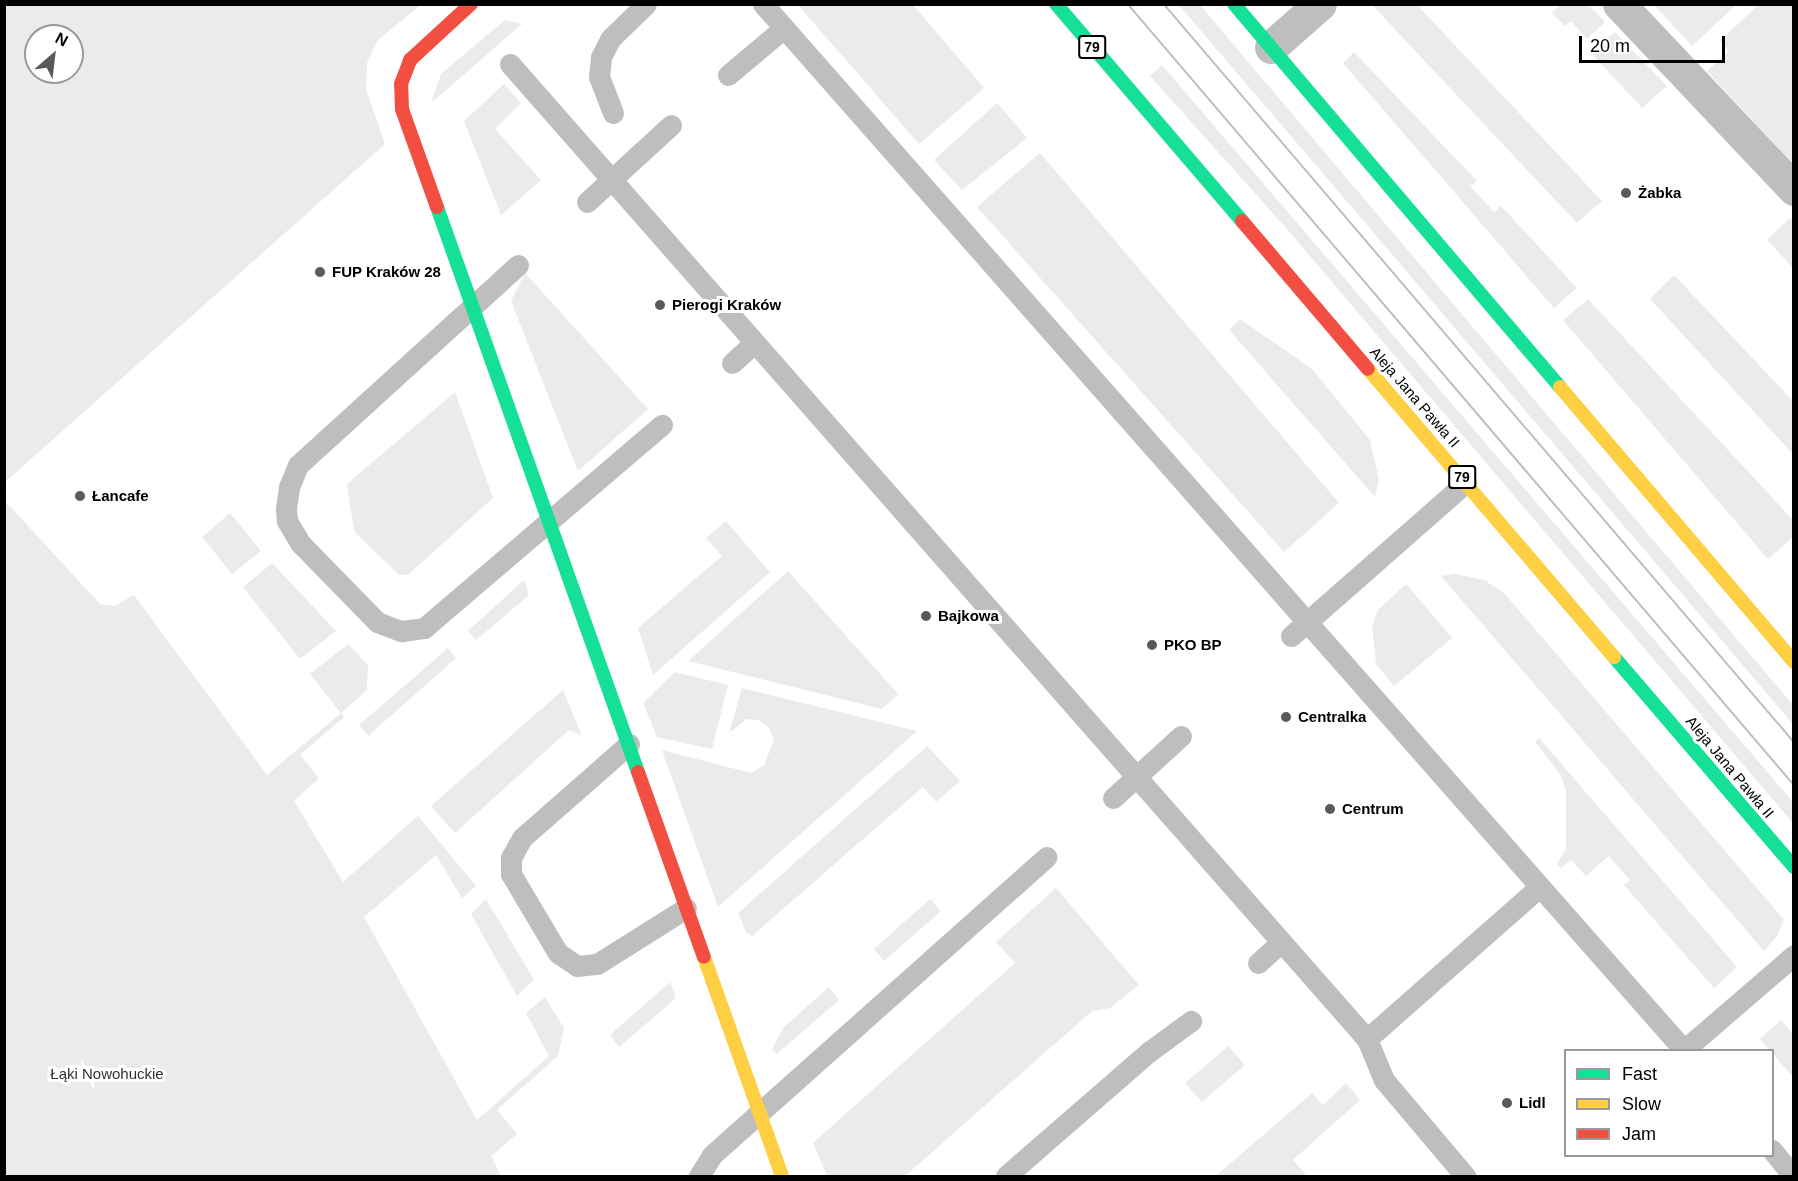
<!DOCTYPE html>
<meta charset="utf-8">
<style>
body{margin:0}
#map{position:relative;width:1798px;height:1181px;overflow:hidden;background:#fff;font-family:Arial,sans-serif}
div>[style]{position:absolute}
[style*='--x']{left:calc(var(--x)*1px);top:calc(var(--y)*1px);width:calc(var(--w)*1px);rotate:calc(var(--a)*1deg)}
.green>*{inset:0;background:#ebebeb}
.lane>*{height:21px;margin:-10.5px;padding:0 10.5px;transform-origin:10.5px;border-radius:10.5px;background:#bebebe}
.street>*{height:33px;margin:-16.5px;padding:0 16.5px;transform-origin:16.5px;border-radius:16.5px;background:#bebebe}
.fast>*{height:14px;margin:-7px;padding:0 7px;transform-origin:7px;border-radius:7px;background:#16e098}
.slow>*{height:14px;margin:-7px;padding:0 7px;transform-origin:7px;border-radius:7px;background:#ffcf43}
.jam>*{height:14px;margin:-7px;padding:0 7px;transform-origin:7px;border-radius:7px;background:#f24e42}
.tram>*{height:1.5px;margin:-0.75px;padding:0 0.75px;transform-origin:0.75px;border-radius:0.75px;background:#bebebe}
.dots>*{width:16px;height:16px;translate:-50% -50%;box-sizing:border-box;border:3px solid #fff;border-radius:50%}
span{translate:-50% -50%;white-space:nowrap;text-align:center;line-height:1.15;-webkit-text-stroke:6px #fff;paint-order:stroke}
.shield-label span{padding:2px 4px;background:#fff;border:2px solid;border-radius:4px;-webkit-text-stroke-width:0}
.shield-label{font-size:14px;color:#000;font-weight:700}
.poi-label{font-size:15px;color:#000;font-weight:700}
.left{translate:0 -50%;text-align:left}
.street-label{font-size:15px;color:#000}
.park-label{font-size:15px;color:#313131}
.frame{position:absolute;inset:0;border:6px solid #000;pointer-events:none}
.legend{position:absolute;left:1564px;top:1049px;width:210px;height:108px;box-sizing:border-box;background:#fff;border:2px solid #999;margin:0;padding:8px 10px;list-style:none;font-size:18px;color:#000}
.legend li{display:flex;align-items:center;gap:12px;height:30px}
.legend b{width:30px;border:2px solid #999}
.north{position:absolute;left:24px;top:24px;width:60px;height:60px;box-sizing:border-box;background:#fff;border:2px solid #999;border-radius:50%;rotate:28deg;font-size:16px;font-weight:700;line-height:24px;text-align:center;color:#000}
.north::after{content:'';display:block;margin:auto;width:21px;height:27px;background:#595959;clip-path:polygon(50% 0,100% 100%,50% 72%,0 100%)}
.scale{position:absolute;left:1579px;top:36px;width:146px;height:27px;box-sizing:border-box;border:3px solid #000;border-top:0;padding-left:8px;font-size:18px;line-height:21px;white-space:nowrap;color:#000;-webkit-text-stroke:4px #fff;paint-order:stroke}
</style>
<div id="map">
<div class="green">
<div style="clip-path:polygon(evenodd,5px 4px,420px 5px,377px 41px,367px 63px,366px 89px,385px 144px,5px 482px,5px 4px,36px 36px,72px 36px,72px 72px,36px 72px,36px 36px)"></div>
<div style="clip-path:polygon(798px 5px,913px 5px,984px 88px,919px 144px)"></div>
<div style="clip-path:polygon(1179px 5px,1200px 5px,1793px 705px,1793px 724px)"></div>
<div style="clip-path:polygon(1372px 5px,1421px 5px,1419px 7px,1602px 201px,1577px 223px)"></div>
<div style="clip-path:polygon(1560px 5px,1589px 5px,1605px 22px,1587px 39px,1571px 21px,1565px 26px,1552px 13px)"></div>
<div style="clip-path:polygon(1654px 5px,1736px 5px,1692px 46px)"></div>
<div style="clip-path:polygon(1758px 5px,1793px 5px,1793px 164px,1707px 71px,1729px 51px,1720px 41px)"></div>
<div style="clip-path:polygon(505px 20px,522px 24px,431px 103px,441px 74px)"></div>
<div style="clip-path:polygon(1615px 32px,1667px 86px,1642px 108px,1591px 53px)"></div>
<div style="clip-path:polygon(1354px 52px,1477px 181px,1470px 186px,1494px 212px,1501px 206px,1577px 288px,1554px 308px,1343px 63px)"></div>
<div style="clip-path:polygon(1162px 65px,1793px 802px,1793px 823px,1286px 228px,1150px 76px)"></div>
<div style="clip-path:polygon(504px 84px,521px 103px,495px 129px,541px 180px,501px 215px,464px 121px)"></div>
<div style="clip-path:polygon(997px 103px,1027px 138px,962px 190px,934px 160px)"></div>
<div style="clip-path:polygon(1040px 153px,1339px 503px,1284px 552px,977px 207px)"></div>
<div style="clip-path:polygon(1790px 218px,1793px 222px,1793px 268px,1767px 240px)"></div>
<div style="clip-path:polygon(525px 273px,648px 409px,578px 471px,511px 301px)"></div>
<div style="clip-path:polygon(1674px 275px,1793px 401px,1793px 454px,1650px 299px)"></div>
<div style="clip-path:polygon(1588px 299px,1793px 520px,1793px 537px,1768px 559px,1563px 320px)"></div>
<div style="clip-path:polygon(1240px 319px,1312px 369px,1370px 440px,1379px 480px,1375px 497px,1229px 330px)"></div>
<div style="clip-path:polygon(455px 392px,493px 498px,408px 575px,398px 574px,354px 531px,347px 484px)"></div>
<div style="clip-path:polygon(5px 501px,100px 604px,114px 606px,134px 595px,267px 775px,341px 713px,310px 674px,348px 644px,368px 665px,367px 690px,341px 713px,344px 717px,300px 755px,319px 778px,294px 801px,343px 882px,418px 816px,476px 886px,462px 898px,436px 855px,364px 917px,477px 1120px,549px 1056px,526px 1013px,545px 997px,564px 1028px,558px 1056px,497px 1110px,517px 1134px,491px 1156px,501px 1176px,5px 1176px)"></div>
<div style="clip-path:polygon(230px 513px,261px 551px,232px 574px,202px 537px)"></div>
<div style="clip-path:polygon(726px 521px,770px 572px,653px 675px,638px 628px,722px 556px,706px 538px)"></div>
<div style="clip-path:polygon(272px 563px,336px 631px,300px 659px,243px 587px)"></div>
<div style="clip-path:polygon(788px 571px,898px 694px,882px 709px,688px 661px)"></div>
<div style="clip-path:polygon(1456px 574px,1484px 580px,1504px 593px,1784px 920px,1777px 936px,1764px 951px,1441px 576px)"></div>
<div style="clip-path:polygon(524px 580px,529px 595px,476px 640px,468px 631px)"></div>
<div style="clip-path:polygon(1406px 584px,1452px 638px,1394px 686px,1376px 664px,1372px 626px,1378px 610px)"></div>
<div style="clip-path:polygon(448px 648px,456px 658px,368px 736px,359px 725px)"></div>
<div style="clip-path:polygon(675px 672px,728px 685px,712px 749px,657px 737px,643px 703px)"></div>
<div style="clip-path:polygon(742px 688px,917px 731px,718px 907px,662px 750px,751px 773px,764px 765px,774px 740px,769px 727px,758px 720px,747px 719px,729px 733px)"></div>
<div style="clip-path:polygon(563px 690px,582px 736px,569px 730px,455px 833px,431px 806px)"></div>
<div style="clip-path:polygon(1539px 738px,1737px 967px,1714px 988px,1624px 885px,1630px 880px,1609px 856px,1586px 876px,1571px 860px,1561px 868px,1557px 864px,1566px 848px,1566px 791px,1560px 774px,1535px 742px)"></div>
<div style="clip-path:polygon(927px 746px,960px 781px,936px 802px,923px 787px,752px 936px,746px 932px,738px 913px)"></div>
<div style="clip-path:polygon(1056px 888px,1139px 985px,1110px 1008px,1092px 1011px,905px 1176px,827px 1176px,813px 1143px,1015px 963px,996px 942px)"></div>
<div style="clip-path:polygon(486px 899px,534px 980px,517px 996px,471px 914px)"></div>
<div style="clip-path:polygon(930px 899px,941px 911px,884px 961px,874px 949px)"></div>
<div style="clip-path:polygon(670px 982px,676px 998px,619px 1047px,610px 1035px)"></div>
<div style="clip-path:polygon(829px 987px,839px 1000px,777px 1054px,772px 1049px,784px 1027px)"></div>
<div style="clip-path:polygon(1781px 1020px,1793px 1034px,1793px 1077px,1760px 1039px)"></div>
<div style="clip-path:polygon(1228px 1046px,1245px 1065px,1202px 1102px,1185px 1083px)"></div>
<div style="clip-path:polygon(1346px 1083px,1360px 1100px,1293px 1160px,1307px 1176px,1216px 1176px,1312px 1093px,1323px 1105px)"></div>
</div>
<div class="lane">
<div style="--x:763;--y:4;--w:1394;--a:48.64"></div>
<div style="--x:1684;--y:1050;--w:145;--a:-40.8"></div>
<div style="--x:510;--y:64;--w:1298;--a:48.69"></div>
<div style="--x:1367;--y:1039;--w:44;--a:67.5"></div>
<div style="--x:1384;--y:1080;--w:126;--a:49.8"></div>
<div style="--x:728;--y:75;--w:73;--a:-40"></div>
<div style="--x:613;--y:113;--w:39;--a:-111"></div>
<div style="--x:599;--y:77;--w:20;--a:-84"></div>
<div style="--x:601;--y:57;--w:20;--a:-63"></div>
<div style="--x:610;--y:39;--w:50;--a:-44.2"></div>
<div style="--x:587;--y:202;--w:114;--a:-42.5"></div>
<div style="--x:518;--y:265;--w:297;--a:137.7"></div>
<div style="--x:298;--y:465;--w:24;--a:112"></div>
<div style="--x:289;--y:487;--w:22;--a:98"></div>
<div style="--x:286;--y:509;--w:12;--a:85"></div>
<div style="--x:287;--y:521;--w:27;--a:59"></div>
<div style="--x:301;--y:544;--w:109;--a:45.7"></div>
<div style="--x:377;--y:622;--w:26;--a:21"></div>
<div style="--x:401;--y:631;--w:23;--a:-7"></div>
<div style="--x:424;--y:628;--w:313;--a:-40.5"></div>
<div style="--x:732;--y:363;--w:30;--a:-42"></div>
<div style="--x:1291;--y:636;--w:233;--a:-41.3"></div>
<div style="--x:629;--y:744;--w:142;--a:138.7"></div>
<div style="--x:522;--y:838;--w:23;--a:119"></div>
<div style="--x:511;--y:858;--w:16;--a:90"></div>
<div style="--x:511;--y:874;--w:92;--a:59.3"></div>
<div style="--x:558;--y:953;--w:23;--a:34"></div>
<div style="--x:577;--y:966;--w:20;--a:-6"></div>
<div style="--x:597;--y:964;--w:105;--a:-32.2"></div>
<div style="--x:1113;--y:798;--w:92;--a:-42.4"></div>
<div style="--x:1258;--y:963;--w:31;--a:-42"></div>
<div style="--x:1367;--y:1039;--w:228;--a:-41.4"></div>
<div style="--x:1772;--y:1150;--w:33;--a:51"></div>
<div style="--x:699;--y:1176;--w:25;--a:-58"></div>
<div style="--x:712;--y:1155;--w:448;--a:-41.7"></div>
<div style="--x:1006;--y:1176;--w:191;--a:-41"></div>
<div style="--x:1150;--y:1051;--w:51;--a:-36.2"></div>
</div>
<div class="street">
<div style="--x:1619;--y:4;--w:255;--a:46.6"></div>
<div style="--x:1271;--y:47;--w:65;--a:-41.3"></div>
</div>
<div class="fast">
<div style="--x:1056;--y:4;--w:286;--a:49.4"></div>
<div style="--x:1234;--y:4;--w:503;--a:49.6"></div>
<div style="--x:437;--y:207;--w:600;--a:70.42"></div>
<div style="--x:1614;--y:657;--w:277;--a:49.4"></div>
</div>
<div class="slow">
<div style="--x:1368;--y:369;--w:379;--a:49.5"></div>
<div style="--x:1560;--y:387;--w:361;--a:49.6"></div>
<div style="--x:704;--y:957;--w:232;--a:70.4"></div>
</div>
<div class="jam">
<div style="--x:437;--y:207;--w:104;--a:-109.7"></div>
<div style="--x:402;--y:109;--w:25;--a:-92"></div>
<div style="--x:401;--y:84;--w:26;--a:-69"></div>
<div style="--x:410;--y:60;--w:83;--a:-42.6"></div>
<div style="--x:1242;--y:221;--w:194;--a:49.6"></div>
<div style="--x:638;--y:772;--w:196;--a:70.4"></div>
</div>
<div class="tram">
<div style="--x:1128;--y:4;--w:1026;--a:49.54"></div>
<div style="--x:1164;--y:4;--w:970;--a:49.51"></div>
</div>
<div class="dots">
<div style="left:1626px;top:193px;background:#595959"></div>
<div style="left:320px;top:272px;background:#595959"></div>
<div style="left:660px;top:305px;background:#595959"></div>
<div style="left:80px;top:496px;background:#595959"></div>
<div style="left:926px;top:616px;background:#595959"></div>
<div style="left:1152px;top:645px;background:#595959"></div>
<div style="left:1286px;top:717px;background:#595959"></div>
<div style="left:1330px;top:809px;background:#595959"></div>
<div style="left:1507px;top:1103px;background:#595959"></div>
</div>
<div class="shield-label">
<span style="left:1092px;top:47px">79</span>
<span style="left:1462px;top:477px">79</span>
</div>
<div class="poi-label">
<span class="left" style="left:1638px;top:193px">Żabka</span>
<span class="left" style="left:332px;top:272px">FUP Kraków 28</span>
<span class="left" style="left:672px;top:305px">Pierogi Kraków</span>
<span class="left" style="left:92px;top:496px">Łancafe</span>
<span class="left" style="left:938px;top:616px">Bajkowa</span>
<span class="left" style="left:1164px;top:645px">PKO BP</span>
<span class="left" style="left:1298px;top:717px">Centralka</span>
<span class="left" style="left:1342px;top:809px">Centrum</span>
<span class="left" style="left:1519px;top:1103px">Lidl</span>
</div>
<div class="street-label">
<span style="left:1415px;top:397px;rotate:49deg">Aleja Jana Pawła II</span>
<span style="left:1730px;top:767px;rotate:50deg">Aleja Jana Pawła II</span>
</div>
<div class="park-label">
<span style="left:107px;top:1074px">Łąki Nowohuckie</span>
</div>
<div class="frame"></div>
<ul class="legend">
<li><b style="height:8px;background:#16e098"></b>Fast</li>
<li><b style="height:8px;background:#ffcf43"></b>Slow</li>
<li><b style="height:8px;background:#f24e42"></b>Jam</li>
</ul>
<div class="north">N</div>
<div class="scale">20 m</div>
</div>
